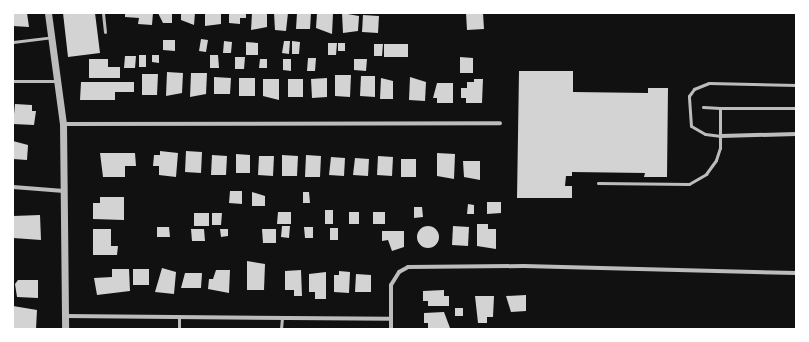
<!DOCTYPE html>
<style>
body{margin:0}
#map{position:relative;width:809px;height:342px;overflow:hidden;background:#111;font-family:"Fira Sans Condensed",sans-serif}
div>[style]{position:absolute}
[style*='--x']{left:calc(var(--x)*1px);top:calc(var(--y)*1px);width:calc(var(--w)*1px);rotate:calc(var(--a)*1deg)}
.building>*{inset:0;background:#d3d3d3}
.round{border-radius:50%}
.service>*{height:3px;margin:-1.5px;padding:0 1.5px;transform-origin:1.5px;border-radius:1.5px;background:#bcbcbc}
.minor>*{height:4px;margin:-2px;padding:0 2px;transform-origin:2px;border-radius:2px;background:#bcbcbc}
.tertiary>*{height:7px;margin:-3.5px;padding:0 3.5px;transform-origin:3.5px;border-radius:3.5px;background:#bcbcbc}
span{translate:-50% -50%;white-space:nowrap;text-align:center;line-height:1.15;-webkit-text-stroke:4px #fff;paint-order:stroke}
.frame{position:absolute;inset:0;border:14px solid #fff;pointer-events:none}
</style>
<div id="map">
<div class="building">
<div style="clip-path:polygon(13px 13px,27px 13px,29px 27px,13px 26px)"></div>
<div style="clip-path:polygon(63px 13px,95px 13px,100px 53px,68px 57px)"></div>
<div style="clip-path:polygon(125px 13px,153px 13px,152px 25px,138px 24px,139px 18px,125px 17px)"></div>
<div style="clip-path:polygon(158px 13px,172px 13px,172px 23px,163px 23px)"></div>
<div style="clip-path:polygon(181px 13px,195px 13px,194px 25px,181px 20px)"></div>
<div style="clip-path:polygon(205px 13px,221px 13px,221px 24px,205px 26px)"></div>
<div style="clip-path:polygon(229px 13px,246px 13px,246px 18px,240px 18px,240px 24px,229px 23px)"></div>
<div style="clip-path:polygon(252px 13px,267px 13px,267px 27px,251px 30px)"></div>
<div style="clip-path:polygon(274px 13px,288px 13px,286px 31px,275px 30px)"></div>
<div style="clip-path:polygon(297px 13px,311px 13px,310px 29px,296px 29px)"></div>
<div style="clip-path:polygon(317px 13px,333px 14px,332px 34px,316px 28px)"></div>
<div style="clip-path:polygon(342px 13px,359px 16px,358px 31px,343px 33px)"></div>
<div style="clip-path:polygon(466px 13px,483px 13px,484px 29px,467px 30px)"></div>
<div style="clip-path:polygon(363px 15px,379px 16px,378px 33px,362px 32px)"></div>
<div style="clip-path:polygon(201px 39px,208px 40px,206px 52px,199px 51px)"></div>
<div style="clip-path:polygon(163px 40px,175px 40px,175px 51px,163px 50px)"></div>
<div style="clip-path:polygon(224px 41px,232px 42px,231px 53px,223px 53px)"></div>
<div style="clip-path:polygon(284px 41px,290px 41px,289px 54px,282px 53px)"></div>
<div style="clip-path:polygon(292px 41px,300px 42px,299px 54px,292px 54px)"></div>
<div style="clip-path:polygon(246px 42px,258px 43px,258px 55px,246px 55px)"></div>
<div style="clip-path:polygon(328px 43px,337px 43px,336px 55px,328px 55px)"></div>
<div style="clip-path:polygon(338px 43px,345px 43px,345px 51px,338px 51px)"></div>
<div style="clip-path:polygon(374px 44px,383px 44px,382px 56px,374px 56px)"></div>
<div style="clip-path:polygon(384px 44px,408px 44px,408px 57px,384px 57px)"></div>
<div style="clip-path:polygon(139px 55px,146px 55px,146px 67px,139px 67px)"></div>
<div style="clip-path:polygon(152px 55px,159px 55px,159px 63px,152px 62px)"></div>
<div style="clip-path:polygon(210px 55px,218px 55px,219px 68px,210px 68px)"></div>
<div style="clip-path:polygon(125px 56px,136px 56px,135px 68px,124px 68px)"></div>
<div style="clip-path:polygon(235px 57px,245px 57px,244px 69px,235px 69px)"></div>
<div style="clip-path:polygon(460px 57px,473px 58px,473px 73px,460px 73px)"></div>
<div style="clip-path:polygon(308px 58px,316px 58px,315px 71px,307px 71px)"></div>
<div style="clip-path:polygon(89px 59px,108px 59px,108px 67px,120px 67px,120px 78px,89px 78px)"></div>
<div style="clip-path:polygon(260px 59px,267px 59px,267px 68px,259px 68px)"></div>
<div style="clip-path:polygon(283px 59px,291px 59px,291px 71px,283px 70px)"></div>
<div style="clip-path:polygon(354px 59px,367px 59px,366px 71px,354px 70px)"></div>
<div style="clip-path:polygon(519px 71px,573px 71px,573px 92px,648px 93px,648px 88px,668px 88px,667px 177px,644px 177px,645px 173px,572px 172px,572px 176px,566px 176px,565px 186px,572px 186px,572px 198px,517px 198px)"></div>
<div style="clip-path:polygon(167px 72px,183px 73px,182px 93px,166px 96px)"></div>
<div style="clip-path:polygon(191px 73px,207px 73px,206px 94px,190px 97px)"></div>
<div style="clip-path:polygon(142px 74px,158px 74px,157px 95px,142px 95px)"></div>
<div style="clip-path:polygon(335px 75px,351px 75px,350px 97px,335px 96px)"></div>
<div style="clip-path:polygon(361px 76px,375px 76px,375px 97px,360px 96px)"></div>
<div style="clip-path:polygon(214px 77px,231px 78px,230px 94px,214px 94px)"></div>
<div style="clip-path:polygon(410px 77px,426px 82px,425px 101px,409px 100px)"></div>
<div style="clip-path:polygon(239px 78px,255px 78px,255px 96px,239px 96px)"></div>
<div style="clip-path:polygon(327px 78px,327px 97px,312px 98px,311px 79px)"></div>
<div style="clip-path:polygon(381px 78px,393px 81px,393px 99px,380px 99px)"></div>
<div style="clip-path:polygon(263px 79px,279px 79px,279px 100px,263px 96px)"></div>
<div style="clip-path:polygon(288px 79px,303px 79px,303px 97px,288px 97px)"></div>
<div style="clip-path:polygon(474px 79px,483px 79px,482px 103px,466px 103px,466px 98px,461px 98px,461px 88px,467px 88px,467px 82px,474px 82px)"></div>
<div style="clip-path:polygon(81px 82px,134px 82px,134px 92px,115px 92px,115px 100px,80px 100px)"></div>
<div style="clip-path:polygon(437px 83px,453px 83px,453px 103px,437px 103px,437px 98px,433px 98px)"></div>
<div style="clip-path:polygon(15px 104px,32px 105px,32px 111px,36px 111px,34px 125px,13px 124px)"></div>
<div style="clip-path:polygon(13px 141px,28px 145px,27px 160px,13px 159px)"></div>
<div style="clip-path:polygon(160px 151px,178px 153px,176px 177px,159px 175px,159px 166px,153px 166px,154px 155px,160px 155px)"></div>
<div style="clip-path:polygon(186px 151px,202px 152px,201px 173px,185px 172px)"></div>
<div style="clip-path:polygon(100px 153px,135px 153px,136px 166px,125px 166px,125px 177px,103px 177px)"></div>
<div style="clip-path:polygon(437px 153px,455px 154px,454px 179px,437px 176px)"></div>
<div style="clip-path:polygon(236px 154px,250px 155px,250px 173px,236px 173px)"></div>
<div style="clip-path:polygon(212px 155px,227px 156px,226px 175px,211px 175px)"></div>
<div style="clip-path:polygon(282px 155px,298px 156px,297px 176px,282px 176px)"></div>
<div style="clip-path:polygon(306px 155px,321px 156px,320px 177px,305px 177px)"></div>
<div style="clip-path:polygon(259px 156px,274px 156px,273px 176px,258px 175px)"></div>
<div style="clip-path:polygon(378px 156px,393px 157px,392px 176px,377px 175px)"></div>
<div style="clip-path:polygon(331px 157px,345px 158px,344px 176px,329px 175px)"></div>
<div style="clip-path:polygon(355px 158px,369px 159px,368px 176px,353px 175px)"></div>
<div style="clip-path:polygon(401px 159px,416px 159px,416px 177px,401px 177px)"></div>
<div style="clip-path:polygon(463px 161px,480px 161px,480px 180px,464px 177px)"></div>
<div style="clip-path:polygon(230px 191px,242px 191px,242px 204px,229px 203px)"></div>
<div style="clip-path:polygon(252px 192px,265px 196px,265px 206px,252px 206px)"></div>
<div style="clip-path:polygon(303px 192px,309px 192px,310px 203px,303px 203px)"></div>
<div style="clip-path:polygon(100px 197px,124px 197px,124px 220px,93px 219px,93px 203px,100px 203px)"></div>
<div style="clip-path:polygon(487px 202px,501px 202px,501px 213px,487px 214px)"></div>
<div style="clip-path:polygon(468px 204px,474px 205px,474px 214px,467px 214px)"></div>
<div style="clip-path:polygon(414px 207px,422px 207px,423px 217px,414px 218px)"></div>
<div style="clip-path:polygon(325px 210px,333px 210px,333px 224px,325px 224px)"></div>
<div style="clip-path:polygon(278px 212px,291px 212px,291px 224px,277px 224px)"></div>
<div style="clip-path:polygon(349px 212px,359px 212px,359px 224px,349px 224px)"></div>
<div style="clip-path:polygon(373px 212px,385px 212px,385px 224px,373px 224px)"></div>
<div style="clip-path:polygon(194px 213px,209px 213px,209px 226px,194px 226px)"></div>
<div style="clip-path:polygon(212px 213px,222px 213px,221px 225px,212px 225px)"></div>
<div style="clip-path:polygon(40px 215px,41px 240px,13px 238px,13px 216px)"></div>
<div style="clip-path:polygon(477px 224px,488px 224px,488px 229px,496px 229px,496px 249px,477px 246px)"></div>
<div style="clip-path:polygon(282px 226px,290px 226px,289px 238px,281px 237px)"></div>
<div style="clip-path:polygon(453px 226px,469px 227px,468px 246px,452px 245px)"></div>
<div class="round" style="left:417px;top:226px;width:22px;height:22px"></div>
<div style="clip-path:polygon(157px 227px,169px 227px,170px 237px,157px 237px)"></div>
<div style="clip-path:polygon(304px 227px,313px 227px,313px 238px,305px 238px)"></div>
<div style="clip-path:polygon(330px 228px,338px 228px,338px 240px,330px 240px)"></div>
<div style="clip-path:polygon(93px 229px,111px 229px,111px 246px,118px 246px,117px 255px,93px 255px)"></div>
<div style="clip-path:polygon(191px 229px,204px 229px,205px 241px,192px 241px)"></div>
<div style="clip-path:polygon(220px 229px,228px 229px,228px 236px,221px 237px)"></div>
<div style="clip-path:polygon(262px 229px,276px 229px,276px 243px,263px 243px)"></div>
<div style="clip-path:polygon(382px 231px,404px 231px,404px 247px,392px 251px,388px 240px,382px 241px)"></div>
<div style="clip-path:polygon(247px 261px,265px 264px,264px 290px,247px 290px)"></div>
<div style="clip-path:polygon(162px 268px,176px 272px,174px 294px,155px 292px)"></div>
<div style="clip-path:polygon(112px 269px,129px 269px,130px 291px,97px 295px,94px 278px,112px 277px)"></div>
<div style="clip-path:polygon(133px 269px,149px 269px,149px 285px,133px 285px)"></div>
<div style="clip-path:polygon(216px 270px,230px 270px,229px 293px,208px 289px,209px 279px,213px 279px)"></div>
<div style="clip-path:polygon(301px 270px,302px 296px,294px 296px,294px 290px,285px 290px,285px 271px)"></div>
<div style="clip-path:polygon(339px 271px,350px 272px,349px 293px,334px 292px,334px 275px,339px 275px)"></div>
<div style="clip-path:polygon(326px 272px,326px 299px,315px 299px,315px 292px,309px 292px,309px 274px)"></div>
<div style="clip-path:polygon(185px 273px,202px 273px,201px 288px,181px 288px)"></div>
<div style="clip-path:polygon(356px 274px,371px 275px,371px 292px,355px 292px)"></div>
<div style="clip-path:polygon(18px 280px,38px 280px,38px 298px,17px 297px,15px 284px)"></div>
<div style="clip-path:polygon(444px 290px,444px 296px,449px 296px,449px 306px,428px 306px,428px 301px,423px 301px,423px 291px)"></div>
<div style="clip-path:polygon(526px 295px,526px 311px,511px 312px,506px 296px)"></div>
<div style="clip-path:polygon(475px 296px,494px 296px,493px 317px,487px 317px,487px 323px,478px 323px)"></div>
<div style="clip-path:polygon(13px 306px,37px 310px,36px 329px,13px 329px)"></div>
<div style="clip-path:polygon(455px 308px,463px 308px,463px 316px,455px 316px)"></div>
<div style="clip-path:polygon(444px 312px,450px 328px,428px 328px,428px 323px,424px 323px,424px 313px)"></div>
</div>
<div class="service">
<div style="--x:103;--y:13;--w:19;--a:84"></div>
<div style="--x:13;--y:42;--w:38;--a:-7"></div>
<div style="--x:13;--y:81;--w:44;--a:0"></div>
<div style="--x:703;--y:107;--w:17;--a:3"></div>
<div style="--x:721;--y:136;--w:16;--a:-173"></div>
<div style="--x:705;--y:134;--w:16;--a:-150"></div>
<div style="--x:691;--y:126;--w:30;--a:-94"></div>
<div style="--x:689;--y:96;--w:9;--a:-54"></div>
<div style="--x:694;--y:89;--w:16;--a:-22"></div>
<div style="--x:709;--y:83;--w:87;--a:1.3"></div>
<div style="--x:598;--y:183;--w:91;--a:0.6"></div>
<div style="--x:689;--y:184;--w:20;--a:-30"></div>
<div style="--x:706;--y:174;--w:17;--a:-54"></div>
<div style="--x:716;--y:160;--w:13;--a:-72"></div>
<div style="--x:720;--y:148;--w:40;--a:-90"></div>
<div style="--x:720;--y:108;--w:76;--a:0"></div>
<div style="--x:179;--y:317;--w:12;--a:90"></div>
<div style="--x:281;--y:329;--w:11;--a:-85"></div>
</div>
<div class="minor">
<div style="--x:63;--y:124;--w:437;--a:-0.1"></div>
<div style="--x:721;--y:136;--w:75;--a:-1.5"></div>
<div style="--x:13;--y:187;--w:51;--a:4.5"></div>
<div style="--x:65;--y:316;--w:326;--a:0.5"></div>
<div style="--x:391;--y:329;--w:44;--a:-90"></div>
<div style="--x:391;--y:285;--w:15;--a:-58"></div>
<div style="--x:399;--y:272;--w:10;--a:-29"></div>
<div style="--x:408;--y:267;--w:116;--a:-0.5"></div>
<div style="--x:524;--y:266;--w:272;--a:1.5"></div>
</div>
<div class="tertiary">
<div style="--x:48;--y:13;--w:112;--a:82.3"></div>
<div style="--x:63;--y:124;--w:205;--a:89.4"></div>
</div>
<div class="frame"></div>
</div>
